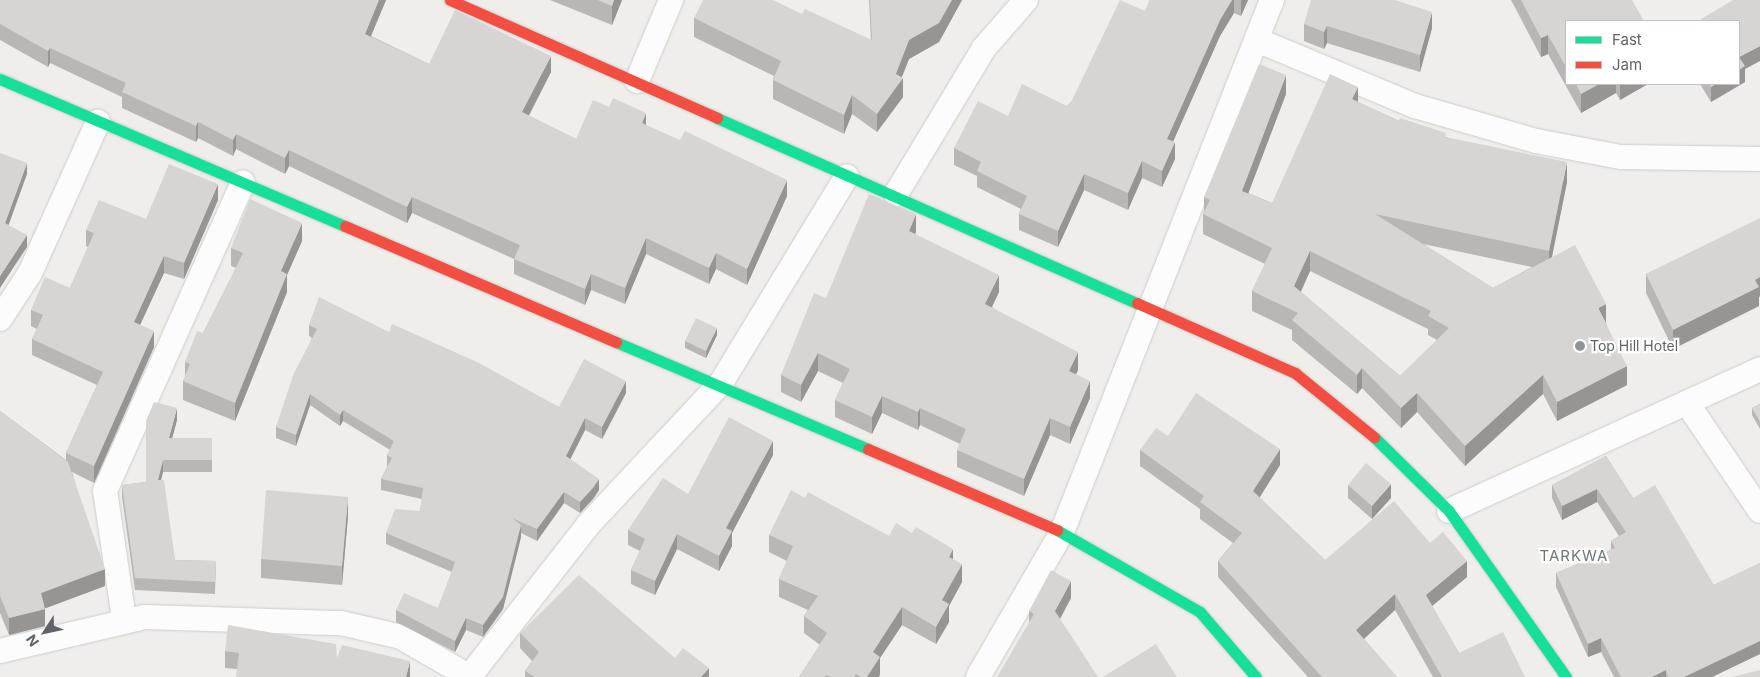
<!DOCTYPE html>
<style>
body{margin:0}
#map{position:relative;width:1760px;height:677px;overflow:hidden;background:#efeeea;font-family:Inter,sans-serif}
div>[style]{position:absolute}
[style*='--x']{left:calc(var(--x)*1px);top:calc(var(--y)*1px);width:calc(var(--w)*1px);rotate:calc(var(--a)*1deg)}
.roads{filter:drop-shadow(0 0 1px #cbcccc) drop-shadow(0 0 1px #cbcccc)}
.street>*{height:24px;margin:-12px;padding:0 12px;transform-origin:12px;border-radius:12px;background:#fdfcfc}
.fast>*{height:11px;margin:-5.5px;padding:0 5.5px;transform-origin:5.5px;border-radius:5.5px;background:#16e098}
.jam>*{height:11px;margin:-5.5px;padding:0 5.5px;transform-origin:5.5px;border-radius:5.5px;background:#f24e42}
.wall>*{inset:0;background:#b8b7b5}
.shaded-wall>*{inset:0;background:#969594}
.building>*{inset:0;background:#d6d5d3}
.dots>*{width:14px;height:14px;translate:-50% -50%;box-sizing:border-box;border:2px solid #fff;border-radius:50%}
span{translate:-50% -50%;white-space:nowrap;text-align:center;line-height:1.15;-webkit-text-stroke:4.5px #fff;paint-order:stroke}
.poi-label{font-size:14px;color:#5f6368}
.left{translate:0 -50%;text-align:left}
.neighbourhood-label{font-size:15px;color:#70757a;letter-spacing:1px}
.legend{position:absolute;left:1565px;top:20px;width:175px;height:65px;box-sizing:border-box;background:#fff;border:1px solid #bfc1c3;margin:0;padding:6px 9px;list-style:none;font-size:15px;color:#5f6368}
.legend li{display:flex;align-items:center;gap:10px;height:25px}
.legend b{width:25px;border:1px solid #bfc1c3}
.north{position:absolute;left:20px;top:607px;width:50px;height:50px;-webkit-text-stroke:4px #fff;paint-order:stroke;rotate:235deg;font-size:14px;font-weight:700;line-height:20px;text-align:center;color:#5f6368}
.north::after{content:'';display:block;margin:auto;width:18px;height:22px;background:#5f6368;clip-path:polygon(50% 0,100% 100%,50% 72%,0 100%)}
</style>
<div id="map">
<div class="roads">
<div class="street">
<div style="--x:1257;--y:40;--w:171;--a:22.7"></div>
<div style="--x:1415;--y:106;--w:126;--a:16.1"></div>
<div style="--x:1536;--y:141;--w:86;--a:10.7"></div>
<div style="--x:1621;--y:157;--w:139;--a:0.8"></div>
<div style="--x:637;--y:81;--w:88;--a:-67.2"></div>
<div style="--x:896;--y:194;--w:170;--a:-58.9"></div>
<div style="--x:984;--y:48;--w:64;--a:-48.8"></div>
<div style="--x:0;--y:319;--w:55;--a:-56.9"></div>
<div style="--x:30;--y:273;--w:166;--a:-65.8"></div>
<div style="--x:1687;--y:403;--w:130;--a:55.9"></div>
<div style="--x:1449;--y:511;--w:342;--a:-24.5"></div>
<div style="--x:124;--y:619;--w:129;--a:-98.4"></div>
<div style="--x:105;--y:491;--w:338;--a:-65.9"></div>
<div style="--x:0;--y:651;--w:149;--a:-13.2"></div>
<div style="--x:145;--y:617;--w:196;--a:1.8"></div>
<div style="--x:341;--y:623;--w:62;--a:13.1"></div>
<div style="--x:401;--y:637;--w:80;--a:30.1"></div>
<div style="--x:469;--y:677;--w:193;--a:-51.9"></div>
<div style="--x:588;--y:525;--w:195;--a:-46.9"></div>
<div style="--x:721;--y:383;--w:242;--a:-58.7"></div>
<div style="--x:978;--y:677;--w:168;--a:-59.9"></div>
<div style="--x:1062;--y:532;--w:572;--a:-68.46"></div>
</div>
<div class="fast">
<div style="--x:0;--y:79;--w:375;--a:23.1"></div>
<div style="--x:717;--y:118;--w:459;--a:23.8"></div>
<div style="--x:616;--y:342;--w:274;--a:23"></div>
<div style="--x:1374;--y:437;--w:105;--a:44.6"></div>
<div style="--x:1449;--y:511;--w:203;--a:54.8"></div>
<div style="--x:1057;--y:530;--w:165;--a:29.8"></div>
<div style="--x:1200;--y:612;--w:86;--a:49.3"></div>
</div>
<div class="jam">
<div style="--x:450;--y:0;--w:292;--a:23.8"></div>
<div style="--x:345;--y:226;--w:295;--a:23.2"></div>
<div style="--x:1137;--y:303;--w:173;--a:23.9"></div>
<div style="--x:1295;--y:373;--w:102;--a:39"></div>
<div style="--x:868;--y:449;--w:206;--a:23.2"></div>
</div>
</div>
<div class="wall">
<div style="clip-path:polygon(0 0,386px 0,371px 36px,429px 64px,551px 72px,529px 116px,576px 139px,646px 125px,787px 196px,747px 285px,716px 269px,709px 284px,646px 254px,625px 304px,591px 290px,585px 305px,514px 274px,514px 259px,412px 213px,407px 223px,289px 166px,285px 174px,236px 149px,233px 156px,198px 138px,196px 142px,122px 108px,122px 97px,50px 63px,48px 67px,0 40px)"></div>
<div style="clip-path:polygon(550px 0,622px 0,612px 25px)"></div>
<div style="clip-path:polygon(869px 0,962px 0,939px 42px,909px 59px,902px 77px,903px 97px,877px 132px,852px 114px,844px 134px,773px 99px,773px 80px,774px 76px,694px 37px,694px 18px,802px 14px,871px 40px)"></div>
<div style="clip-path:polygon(1150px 0,1248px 0,1241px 16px,1234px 13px,1220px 36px,1173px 142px,1175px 159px,1162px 187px,1142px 178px,1128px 210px,1084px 190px,1058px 247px,1019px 230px,1019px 214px,1021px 209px,977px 187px,977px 176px,954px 165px,954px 148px,1008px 116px,1067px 106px,1071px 102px,1145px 11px)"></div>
<div style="clip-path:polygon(1511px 0,1632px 0,1566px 21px,1566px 84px,1648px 84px,1620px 100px,1616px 93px,1581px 113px,1548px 54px,1541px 57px)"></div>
<div style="clip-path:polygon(1304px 24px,1432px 28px,1420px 72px,1327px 43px,1324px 49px,1304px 41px)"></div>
<div style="clip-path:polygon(1745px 69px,1745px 82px,1711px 102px,1700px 84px,1739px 84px)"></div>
<div style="clip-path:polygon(evenodd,1286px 94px,1248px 193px,1272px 203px,1358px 102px,1399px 121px,1446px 137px,1567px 182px,1552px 257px,1606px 323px,1627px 385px,1557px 421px,1543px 394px,1465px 466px,1417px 412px,1401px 428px,1362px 388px,1357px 394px,1292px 340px,1292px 330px,1252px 311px,1252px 291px,1265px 264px,1203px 234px,1203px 214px,1204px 212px,1204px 197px,1286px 94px,1423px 244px,1532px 267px,1493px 288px,1423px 244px,1286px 94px,1310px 271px,1428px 329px,1428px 335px,1437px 340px,1400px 376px,1301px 292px,1310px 271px)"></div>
<div style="clip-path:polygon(218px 200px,184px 279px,164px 273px,140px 325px,154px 347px,94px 483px,72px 472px,105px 586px,45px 608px,45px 626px,9px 635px,0 613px,0 411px,66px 460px,66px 453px,97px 385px,32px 355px,32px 339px,37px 329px,31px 326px,31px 310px,70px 288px,88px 247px,86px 246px,86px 230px,146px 219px)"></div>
<div style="clip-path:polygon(1760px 214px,1760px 296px,1759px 297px,1759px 306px,1673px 349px,1646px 293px,1646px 274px,1760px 219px)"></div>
<div style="clip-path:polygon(916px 232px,915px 234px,999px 292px,992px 307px,1078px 370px,1076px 374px,1090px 398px,1070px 444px,1050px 435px,1024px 496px,957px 467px,957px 450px,960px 444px,920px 425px,918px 430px,882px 413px,872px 434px,835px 417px,835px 400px,843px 383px,818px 371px,801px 402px,781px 392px,781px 375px,826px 298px)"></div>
<div style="clip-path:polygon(302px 241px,287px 275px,287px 292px,235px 421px,183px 400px,183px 381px,185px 378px,185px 362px,203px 333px,236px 268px,231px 266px,231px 248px)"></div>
<div style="clip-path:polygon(309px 325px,389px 332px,559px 407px,626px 393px,602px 439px,585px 430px,570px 459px,599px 490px,593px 499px,580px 513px,564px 503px,537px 541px,521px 533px,521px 537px,503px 609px,483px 637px,466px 630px,455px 652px,396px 622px,396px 610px,438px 608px,452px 572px,386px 544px,386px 533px,420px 511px,422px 499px,381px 490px,381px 479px,387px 467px,387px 455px,390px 450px,343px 421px,340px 426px,310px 405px,296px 446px,276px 438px,276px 427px,312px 338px,309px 336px)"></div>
<div style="clip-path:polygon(717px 335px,706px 358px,685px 348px,685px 341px)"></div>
<div style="clip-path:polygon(1760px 404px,1760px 429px,1752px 415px,1752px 408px)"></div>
<div style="clip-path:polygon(177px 420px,172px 438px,212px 438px,212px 472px,163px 472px,161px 480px,175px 560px,216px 561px,215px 594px,135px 590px,122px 497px,122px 485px,146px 482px)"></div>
<div style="clip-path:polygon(1168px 436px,1280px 465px,1259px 497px,1325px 560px,1430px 543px,1467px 577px,1432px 606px,1459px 653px,1525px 677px,1433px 677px,1395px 610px,1364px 639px,1397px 677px,1308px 677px,1218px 577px,1218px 561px,1233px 543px,1200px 519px,1200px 509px,1140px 466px,1140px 450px)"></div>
<div style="clip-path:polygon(773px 455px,732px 533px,732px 546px,719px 571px,677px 549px,655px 595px,631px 584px,631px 570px,640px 551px,628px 545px,628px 530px,688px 494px)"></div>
<div style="clip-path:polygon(1606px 456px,1633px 498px,1714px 585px,1760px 563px,1760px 654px,1712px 677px,1614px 677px,1601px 652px,1588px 657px,1556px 587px,1556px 573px,1611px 550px,1611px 541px,1619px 536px,1597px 502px,1562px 520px,1552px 498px,1552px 485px)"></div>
<div style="clip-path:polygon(1348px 485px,1391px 498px,1372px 519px,1348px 498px)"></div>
<div style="clip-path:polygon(805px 498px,889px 536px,953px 559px,962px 582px,949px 606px,949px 622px,936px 644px,902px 625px,880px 658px,880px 674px,879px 677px,799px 677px,820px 645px,804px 633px,804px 616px,808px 610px,779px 597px,779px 579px,787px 561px,769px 552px,769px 535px)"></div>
<div style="clip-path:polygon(348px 516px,342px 585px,261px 578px,261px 559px)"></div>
<div style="clip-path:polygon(1071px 598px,1060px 619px,1029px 623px,1029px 611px)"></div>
<div style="clip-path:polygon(520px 633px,675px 658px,709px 677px,525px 677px,525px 671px,532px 661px,520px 648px)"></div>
<div style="clip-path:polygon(225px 651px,337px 658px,410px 677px,237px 669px,225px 668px)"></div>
</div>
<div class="shaded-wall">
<div style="clip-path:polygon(379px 0,386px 0,365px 50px,365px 34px)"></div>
<div style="clip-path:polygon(614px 0,622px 0,612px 25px,612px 6px)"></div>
<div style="clip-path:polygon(952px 0,962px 0,939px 42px,909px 59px,899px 84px,903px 78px,903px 97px,877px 132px,877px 114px,909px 40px)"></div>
<div style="clip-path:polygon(1232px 0,1234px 0,1234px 13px,1220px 36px,1167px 155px,1167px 139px,1220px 20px)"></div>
<div style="clip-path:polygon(1241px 0,1248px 0,1241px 16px)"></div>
<div style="clip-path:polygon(1432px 12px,1432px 28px,1420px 72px,1420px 55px)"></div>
<div style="clip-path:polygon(1327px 26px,1327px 43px,1324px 49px,1324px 32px)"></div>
<div style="clip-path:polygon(1548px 35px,1548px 54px,1541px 57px,1541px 38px)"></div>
<div style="clip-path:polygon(1760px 46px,1760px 61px,1745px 69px,1745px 82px,1711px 102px,1711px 87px,1716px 84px,1739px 84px,1739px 57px)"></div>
<div style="clip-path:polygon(50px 48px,50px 63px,48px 67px,48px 51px)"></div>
<div style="clip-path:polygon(551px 56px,551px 72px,522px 128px,522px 112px)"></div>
<div style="clip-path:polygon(1286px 75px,1286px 94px,1242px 210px,1242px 191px)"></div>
<div style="clip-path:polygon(1599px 84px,1616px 84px,1616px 93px,1581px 113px,1581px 94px)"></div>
<div style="clip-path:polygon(1620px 84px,1648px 84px,1620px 100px)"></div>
<div style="clip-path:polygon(1358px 87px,1358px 106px,1352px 99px)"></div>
<div style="clip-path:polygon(852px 95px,852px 114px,844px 134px,844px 115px)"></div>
<div style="clip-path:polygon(646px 113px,646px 129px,642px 123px)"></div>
<div style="clip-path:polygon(198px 122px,198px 138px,196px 142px,196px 126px)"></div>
<div style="clip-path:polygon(236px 134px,236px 149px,233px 156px,233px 140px)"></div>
<div style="clip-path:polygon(1175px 142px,1175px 159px,1162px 187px,1162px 171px)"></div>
<div style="clip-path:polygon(289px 150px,289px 166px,285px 174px,285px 158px)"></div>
<div style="clip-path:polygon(1142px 161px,1142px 178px,1128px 210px,1128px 193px)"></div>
<div style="clip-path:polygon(1567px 162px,1567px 182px,1549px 271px,1549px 251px)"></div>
<div style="clip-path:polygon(27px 163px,27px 174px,5px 235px,5px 223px)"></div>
<div style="clip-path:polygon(1084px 174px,1084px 190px,1058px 247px,1058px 231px)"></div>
<div style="clip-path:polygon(787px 180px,787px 196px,747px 285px,747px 269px)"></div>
<div style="clip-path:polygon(218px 184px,218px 200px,184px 279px,184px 263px)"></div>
<div style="clip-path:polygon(412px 197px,412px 213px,407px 223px,407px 207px)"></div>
<div style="clip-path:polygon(916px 214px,916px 232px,909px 249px,909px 231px)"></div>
<div style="clip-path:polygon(302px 223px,302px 241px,287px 275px,287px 292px,235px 421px,235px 403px,281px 271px)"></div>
<div style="clip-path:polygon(27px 235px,27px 247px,0 288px,0 276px)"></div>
<div style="clip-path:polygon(646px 238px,646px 254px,625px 304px,625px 288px)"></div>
<div style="clip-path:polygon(1310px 251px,1310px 271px,1294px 306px,1294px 286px)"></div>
<div style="clip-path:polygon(716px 253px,716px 269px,709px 284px,709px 268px)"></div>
<div style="clip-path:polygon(164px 256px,164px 273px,134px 338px,134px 322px)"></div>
<div style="clip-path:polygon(591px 274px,591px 290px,585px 305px,585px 289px)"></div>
<div style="clip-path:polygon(999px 275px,999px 292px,985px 321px,985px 304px)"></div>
<div style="clip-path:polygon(1760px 277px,1760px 296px,1759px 297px,1759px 306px,1673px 349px,1673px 330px)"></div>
<div style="clip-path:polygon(1606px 304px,1606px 323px,1598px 308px)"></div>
<div style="clip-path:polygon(717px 328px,717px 335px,706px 358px,706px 351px)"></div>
<div style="clip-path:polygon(154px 331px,154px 347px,94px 483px,94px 466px)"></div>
<div style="clip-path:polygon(1078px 352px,1078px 370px,1069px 388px,1069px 371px)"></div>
<div style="clip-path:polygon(818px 353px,818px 371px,801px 402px,801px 385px)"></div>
<div style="clip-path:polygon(1627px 366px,1627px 385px,1557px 421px,1557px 402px)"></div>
<div style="clip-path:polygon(1362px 368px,1362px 388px,1357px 394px,1357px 375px)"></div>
<div style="clip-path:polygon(1543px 375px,1543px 394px,1465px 466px,1465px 446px)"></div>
<div style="clip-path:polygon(626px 381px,626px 393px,602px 439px,602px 427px)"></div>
<div style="clip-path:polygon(1090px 381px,1090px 398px,1070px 444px,1070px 427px)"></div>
<div style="clip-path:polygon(1417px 393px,1417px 412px,1401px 428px,1401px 408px)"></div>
<div style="clip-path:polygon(310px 394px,310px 405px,296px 446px,296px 435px)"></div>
<div style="clip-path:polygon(882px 396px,882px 413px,872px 434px,872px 417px)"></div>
<div style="clip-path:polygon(177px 408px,177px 420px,169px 450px,169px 438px)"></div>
<div style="clip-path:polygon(920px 408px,920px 425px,918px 430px,918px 412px)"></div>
<div style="clip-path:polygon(343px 410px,343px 421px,340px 426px,340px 415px)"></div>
<div style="clip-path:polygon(585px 418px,585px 430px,566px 468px,566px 456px)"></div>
<div style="clip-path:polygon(1050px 418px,1050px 435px,1024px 496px,1024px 479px)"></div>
<div style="clip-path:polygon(773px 441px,773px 455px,732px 533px,732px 546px,719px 571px,719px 556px,726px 528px)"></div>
<div style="clip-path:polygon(1280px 449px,1280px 465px,1253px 508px,1253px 491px)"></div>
<div style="clip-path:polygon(163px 460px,163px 472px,158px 492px,158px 480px)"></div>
<div style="clip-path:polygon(599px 479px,599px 490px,593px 499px,580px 513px,580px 502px)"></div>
<div style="clip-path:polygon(1391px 484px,1391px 498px,1372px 519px,1372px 506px)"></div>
<div style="clip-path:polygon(1597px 489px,1597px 502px,1562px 520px,1562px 506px)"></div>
<div style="clip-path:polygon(564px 492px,564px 503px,537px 541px,537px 529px)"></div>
<div style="clip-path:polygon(348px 497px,348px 516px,342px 585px,342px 566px)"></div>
<div style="clip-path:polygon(521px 525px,521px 537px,503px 609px,483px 637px,483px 625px)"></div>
<div style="clip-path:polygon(677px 534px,677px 549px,655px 595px,655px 581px)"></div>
<div style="clip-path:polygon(953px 549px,953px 566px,949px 557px)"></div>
<div style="clip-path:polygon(1467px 561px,1467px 577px,1426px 611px,1426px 595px)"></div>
<div style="clip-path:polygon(962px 564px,962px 582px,949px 606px,949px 622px,936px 644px,936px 627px,942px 600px)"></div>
<div style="clip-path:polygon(105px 569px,105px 586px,41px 610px,41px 593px)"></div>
<div style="clip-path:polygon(1071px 581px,1071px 598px,1055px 628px,1055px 611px)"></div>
<div style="clip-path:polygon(1395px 594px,1395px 610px,1356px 646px,1356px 630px)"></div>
<div style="clip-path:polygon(902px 607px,902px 625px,880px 658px,880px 674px,879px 677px,867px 677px,873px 652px)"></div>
<div style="clip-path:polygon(45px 609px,45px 626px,9px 635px,9px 618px)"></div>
<div style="clip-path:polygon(466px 618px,466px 630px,455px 652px,455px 641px)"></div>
<div style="clip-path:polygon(1601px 638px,1601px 652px,1588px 657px,1588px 644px)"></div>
<div style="clip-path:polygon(1760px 641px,1760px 654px,1712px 677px,1684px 677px)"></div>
<div style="clip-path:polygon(410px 661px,410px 677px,406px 677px)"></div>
<div style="clip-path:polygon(709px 668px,709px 677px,701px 677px)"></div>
<div style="clip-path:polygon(1666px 670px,1666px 677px,1652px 677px)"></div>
</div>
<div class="building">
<div style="clip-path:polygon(0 0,379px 0,365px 34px,429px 64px,455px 10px,551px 56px,522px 112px,576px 139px,593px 100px,609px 107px,613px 98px,646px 113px,642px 123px,680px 140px,685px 131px,787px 180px,747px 269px,716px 253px,709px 268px,646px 238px,625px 288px,591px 274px,585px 289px,514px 259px,520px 245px,412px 197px,407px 207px,289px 150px,285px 158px,236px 134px,233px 140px,198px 122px,196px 126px,122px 92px,126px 83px,50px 48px,48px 51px,0 24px)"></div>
<div style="clip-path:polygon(598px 0,614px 0,612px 6px)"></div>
<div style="clip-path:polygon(703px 0,773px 0,802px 14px,805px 9px,872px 40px,870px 0,952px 0,939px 23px,909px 40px,896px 74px,903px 78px,877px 114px,852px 95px,844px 115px,773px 80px,781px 61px,694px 18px)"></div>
<div style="clip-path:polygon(1120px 0,1145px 11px,1150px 0,1232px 0,1220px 20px,1167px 139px,1175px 142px,1162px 171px,1142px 161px,1128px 193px,1084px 174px,1058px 231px,1019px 214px,1027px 196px,977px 171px,981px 162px,954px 148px,978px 101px,1008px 116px,1022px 84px,1067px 106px,1071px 102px)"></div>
<div style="clip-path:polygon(1311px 0,1395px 0,1432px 12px,1420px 55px,1327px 26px,1324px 32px,1304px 24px)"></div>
<div style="clip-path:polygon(1521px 0,1632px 0,1644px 21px,1566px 21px,1566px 67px,1548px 35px,1541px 38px)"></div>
<div style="clip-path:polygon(1733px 0,1760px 0,1760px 46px,1739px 57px,1745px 66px,1739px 70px,1739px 21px,1698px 21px)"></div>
<div style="clip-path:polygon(evenodd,1259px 64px,1286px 75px,1242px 191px,1272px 203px,1330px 74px,1358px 87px,1352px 99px,1399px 121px,1400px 118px,1446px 133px,1445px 137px,1567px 162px,1549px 251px,1375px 214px,1493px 288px,1575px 245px,1606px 304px,1598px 308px,1627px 366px,1557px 402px,1543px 375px,1465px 446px,1417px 393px,1401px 408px,1362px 368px,1357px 375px,1292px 320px,1298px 313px,1252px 291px,1272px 248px,1203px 214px,1210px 200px,1204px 197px,1259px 64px,1310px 251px,1431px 311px,1428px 316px,1449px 328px,1400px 376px,1294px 286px,1310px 251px)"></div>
<div style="clip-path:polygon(1576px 84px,1599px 84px,1581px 94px)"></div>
<div style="clip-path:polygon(1709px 84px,1716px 84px,1711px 87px)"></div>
<div style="clip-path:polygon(0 153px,27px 163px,5px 223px,27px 235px,0 276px)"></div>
<div style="clip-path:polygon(169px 164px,218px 184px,184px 263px,164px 256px,134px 322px,154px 331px,94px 466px,66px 453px,103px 372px,32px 339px,43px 315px,31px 310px,45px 277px,70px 288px,94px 233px,86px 230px,99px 200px,146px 219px)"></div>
<div style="clip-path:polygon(869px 194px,916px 214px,909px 231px,999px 275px,985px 304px,1078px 352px,1069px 371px,1090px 381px,1070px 427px,1050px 418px,1024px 479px,957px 450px,966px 429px,920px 408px,918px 412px,882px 396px,872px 417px,835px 400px,850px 369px,818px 353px,801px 385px,781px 375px,814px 293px,826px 298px)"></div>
<div style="clip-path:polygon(250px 199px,302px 223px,281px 271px,287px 274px,235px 403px,183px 381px,190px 364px,185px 362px,197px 331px,203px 333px,243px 253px,231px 248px)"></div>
<div style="clip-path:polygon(1760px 218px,1760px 277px,1755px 280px,1759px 287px,1673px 330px,1646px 274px)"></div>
<div style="clip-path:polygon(319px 297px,389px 332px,392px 324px,479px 363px,559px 407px,584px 359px,626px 381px,602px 427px,585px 418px,566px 456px,599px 479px,593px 488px,580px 502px,564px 492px,537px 529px,512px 518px,521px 525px,503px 597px,483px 625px,466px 618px,455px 641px,396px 610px,404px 593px,438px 608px,455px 562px,386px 533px,395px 509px,420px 511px,423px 488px,381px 479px,392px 458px,387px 455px,394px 441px,343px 410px,340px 415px,310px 394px,296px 435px,276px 427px,294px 373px,317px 329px,309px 325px)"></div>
<div style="clip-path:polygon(696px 318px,717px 328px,706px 351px,685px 341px)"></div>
<div style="clip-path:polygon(1196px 393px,1280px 449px,1253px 491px,1325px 560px,1394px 501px,1430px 543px,1443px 532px,1467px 561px,1426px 595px,1459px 653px,1503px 632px,1525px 677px,1442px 677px,1395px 594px,1356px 630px,1397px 677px,1322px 677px,1218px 561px,1242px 533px,1200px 502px,1204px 496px,1140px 450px,1156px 428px,1168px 436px)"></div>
<div style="clip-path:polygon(154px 402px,177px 408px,169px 438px,212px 438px,212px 460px,163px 460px,158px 480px,164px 480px,175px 560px,216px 561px,215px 582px,135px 578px,122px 485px,146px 482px,146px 421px)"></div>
<div style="clip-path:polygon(1760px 404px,1760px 422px,1752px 408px)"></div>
<div style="clip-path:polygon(0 411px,68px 462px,105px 569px,41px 593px,45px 609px,9px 618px,0 596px)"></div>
<div style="clip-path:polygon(729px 417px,773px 441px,726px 528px,732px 531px,719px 556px,677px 534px,655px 581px,631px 570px,645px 539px,628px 530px,663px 478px,688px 494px)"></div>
<div style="clip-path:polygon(1606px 456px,1633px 498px,1655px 485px,1714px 585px,1760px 563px,1760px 641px,1684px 677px,1668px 677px,1666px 670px,1652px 677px,1621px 677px,1601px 638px,1588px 644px,1556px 573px,1615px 548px,1611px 541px,1626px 532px,1597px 489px,1562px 506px,1552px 485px)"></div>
<div style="clip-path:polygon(1366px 463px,1391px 484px,1372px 506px,1348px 485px)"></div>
<div style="clip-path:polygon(266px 490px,348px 497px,342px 566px,261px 559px)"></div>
<div style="clip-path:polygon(791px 490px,805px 498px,808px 492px,889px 536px,896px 523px,912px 533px,916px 527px,953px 549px,949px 557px,962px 564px,942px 600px,949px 604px,936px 627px,902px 607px,873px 652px,880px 657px,867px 677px,861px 677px,856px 674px,854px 677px,831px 677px,827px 675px,824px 677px,799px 677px,827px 633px,804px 616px,818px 596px,779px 579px,793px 546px,769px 535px)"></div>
<div style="clip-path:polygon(1051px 570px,1071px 581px,1055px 611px,1098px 677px,997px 677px,1034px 614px,1029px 611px)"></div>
<div style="clip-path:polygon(579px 575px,675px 658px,683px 648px,709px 668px,701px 677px,535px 677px,525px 671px,539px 652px,520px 633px)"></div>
<div style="clip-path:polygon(228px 625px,336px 644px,337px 658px,342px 645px,410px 661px,406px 677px,236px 677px,239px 653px,225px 651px)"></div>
<div style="clip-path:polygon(1156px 644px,1177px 677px,1103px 677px)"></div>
<div style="clip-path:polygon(1760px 670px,1760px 677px,1732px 677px)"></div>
</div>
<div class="dots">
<div style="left:1580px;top:346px;background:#919496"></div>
</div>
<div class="poi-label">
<span class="left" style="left:1590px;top:346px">Top Hill Hotel</span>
</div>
<div class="neighbourhood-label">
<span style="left:1574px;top:556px">TARKWA</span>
</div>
<ul class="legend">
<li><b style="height:6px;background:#16e098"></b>Fast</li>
<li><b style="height:6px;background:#f24e42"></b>Jam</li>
</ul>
<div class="north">N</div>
</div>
